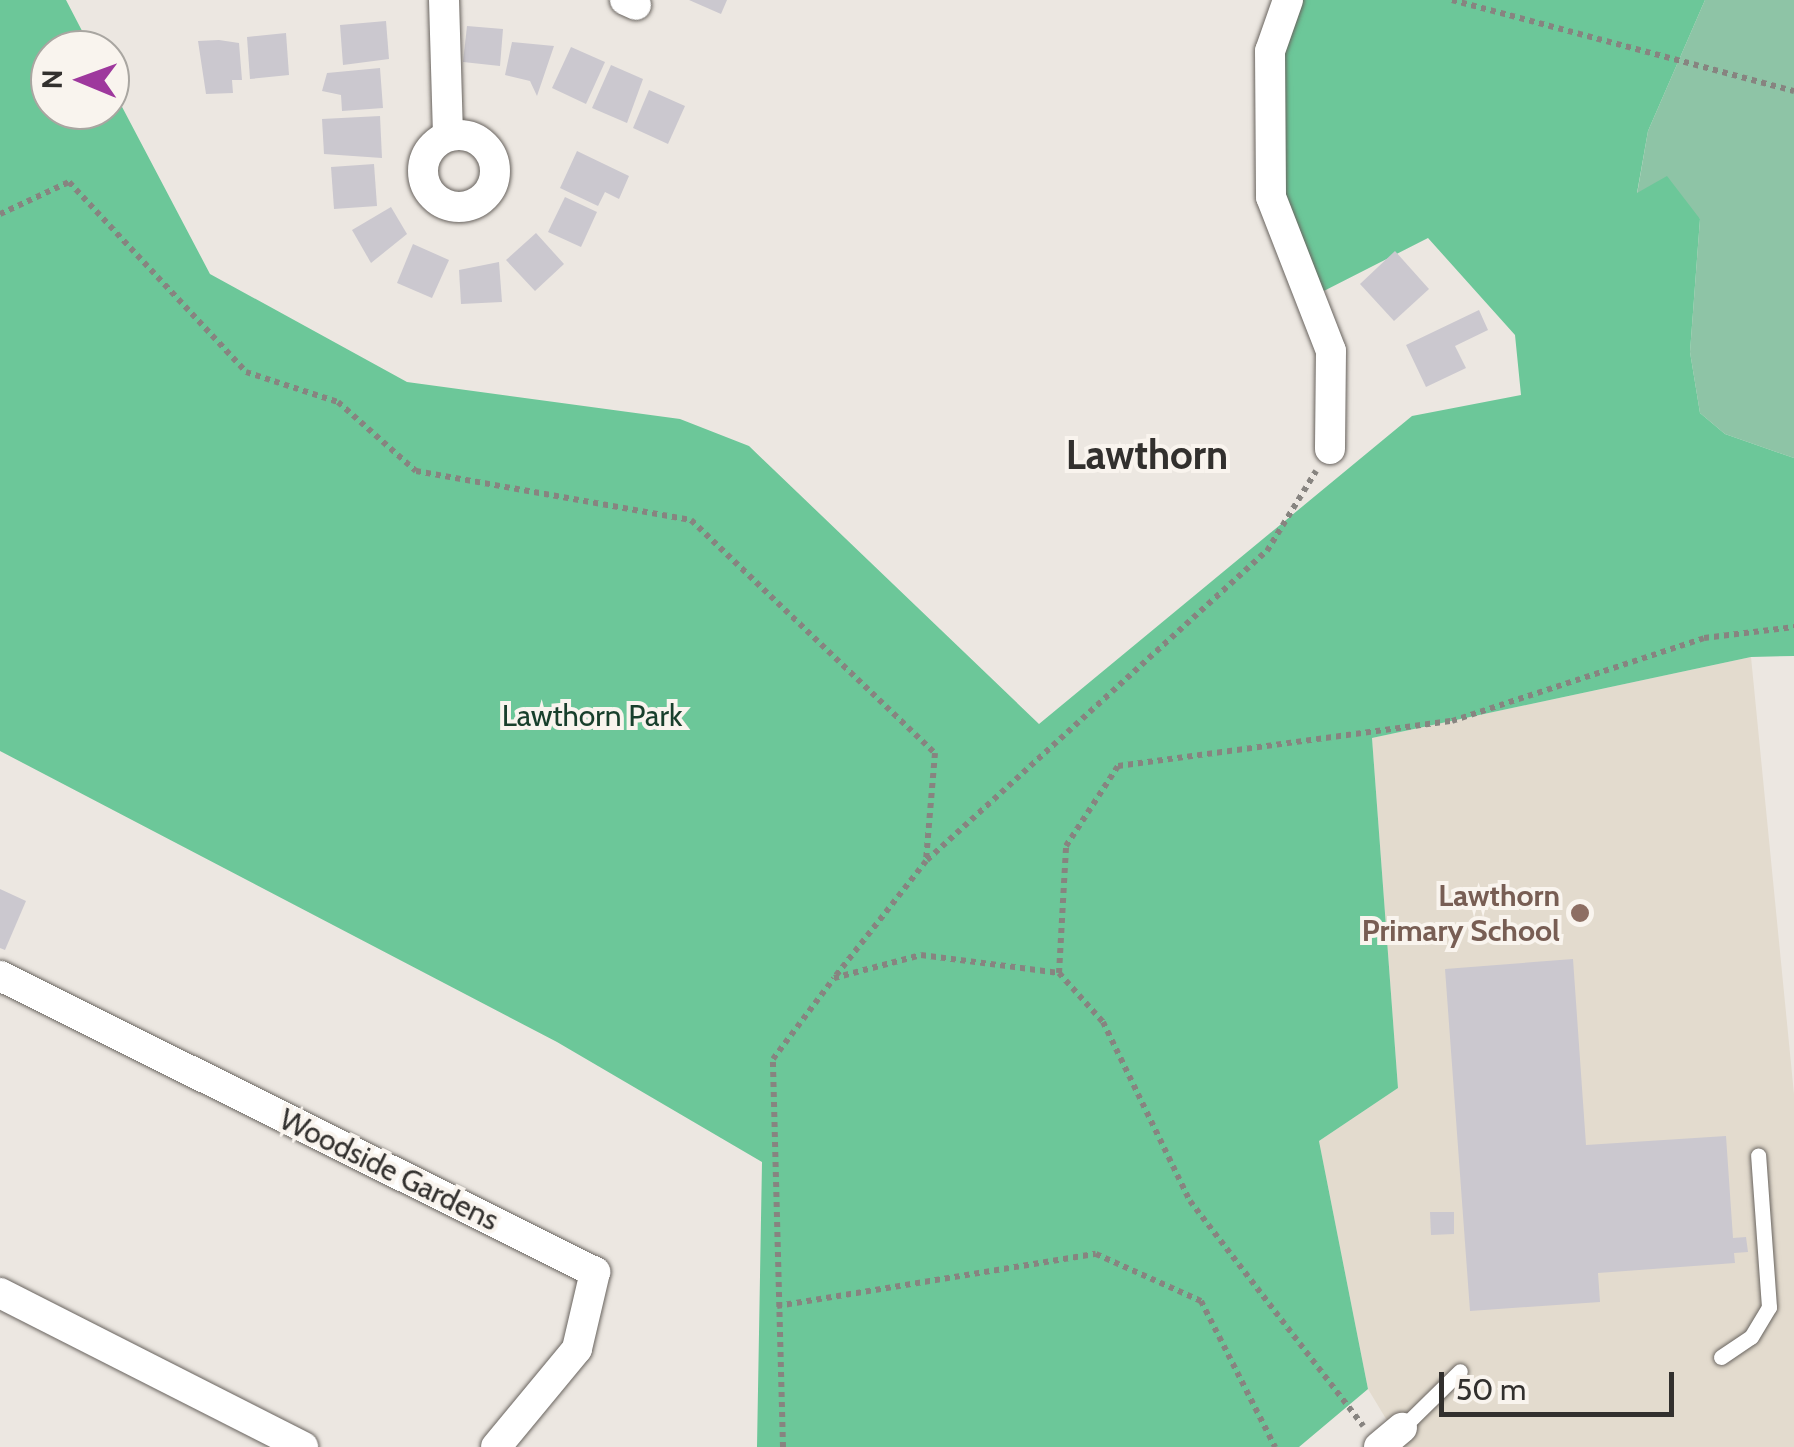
<!DOCTYPE html>
<style>
body{margin:0}
#map{position:relative;width:1794px;height:1447px;overflow:hidden;background:#ece7e1;font-family:Cabin,sans-serif}
div>[style]{position:absolute}
[style*='--x']{left:calc(var(--x)*1px);top:calc(var(--y)*1px);width:calc(var(--w)*1px);rotate:calc(var(--a)*1deg)}
.built>*{inset:0;background:#e3dbce}
.green>*{inset:0;background:#8ec4a6}
.forest>*{inset:0;background:#6cc799}
.building>*{inset:0;background:#cbc8cf}
.path>*{height:6px;margin-top:-3px;transform-origin:0;background:repeating-linear-gradient(90deg,#878480 0 5px,transparent 0 10px)}
.roads{filter:drop-shadow(0 0 2px #69645f) drop-shadow(0 0 2px #69645f)}
.lane>*{height:15px;margin:-7.5px;padding:0 7.5px;transform-origin:7.5px;border-radius:7.5px;background:#fff}
.street>*{height:30px;margin:-15px;padding:0 15px;transform-origin:15px;border-radius:15px;background:#fff}
.street>.ring{margin:-15px;padding:0;box-sizing:content-box;background:none;border:30px solid #fff;border-radius:50%}
.dots>*{width:28px;height:28px;translate:-50% -50%;box-sizing:border-box;border:5px solid #f9f4ee;border-radius:50%}
span{translate:-50% -50%;white-space:nowrap;text-align:center;line-height:1.15;-webkit-text-stroke:8px #f9f4ee;paint-order:stroke}
.park-label{font-size:30px;color:#183f2c}
.education-label{font-size:30px;color:#785e54;font-weight:700}
.right{translate:-100% -50%;text-align:right}
.street-label{font-size:30px;color:#32302e}
.district-label{font-size:40px;color:#32302e;font-weight:700}
.north{position:absolute;left:30px;top:30px;width:100px;height:100px;box-sizing:border-box;background:#f9f4ee;border:2px solid #a9a6a1;border-radius:50%;rotate:271deg;font-size:28px;font-weight:700;line-height:40px;text-align:center;color:#32302e}
.north::after{content:'';display:block;margin:auto;width:35px;height:45px;background:#9e389d;clip-path:polygon(50% 0,100% 100%,50% 72%,0 100%)}
.scale{position:absolute;left:1439px;top:1372px;width:235px;height:45px;box-sizing:border-box;border:5px solid #32302e;border-top:0;padding-left:12px;font-size:30px;line-height:35px;white-space:nowrap;color:#32302e;-webkit-text-stroke:8px #f9f4ee;paint-order:stroke}
</style>
<div id="map">
<div class="built">
<div style="clip-path:polygon(1751px 657px,1794px 1094px,1794px 1447px,1403px 1447px,1368px 1389px,1319px 1141px,1398px 1088px,1372px 738px)"></div>
</div>
<div class="green">
<div style="clip-path:polygon(1705px 0,1794px 0,1794px 458px,1725px 434px,1700px 413px,1690px 352px,1700px 219px,1637px 194px,1648px 131px)"></div>
</div>
<div class="forest">
<div style="clip-path:polygon(0 0,66px 0,92px 50px,50px 50px,50px 110px,110px 110px,110px 84px,210px 274px,407px 382px,680px 419px,749px 446px,1039px 724px,1412px 416px,1521px 395px,1515px 335px,1428px 238px,1310px 298px,1271px 197px,1288px 0,1705px 0,1648px 131px,1637px 193px,1667px 176px,1700px 219px,1690px 352px,1700px 413px,1725px 434px,1794px 458px,1794px 656px,1751px 657px,1372px 738px,1398px 1088px,1319px 1141px,1368px 1389px,1299px 1447px,757px 1447px,762px 1162px,557px 1042px,0 751px)"></div>
</div>
<div class="building">
<div style="clip-path:polygon(689px 0,727px 0,721px 14px)"></div>
<div style="clip-path:polygon(386px 21px,389px 59px,343px 65px,340px 25px)"></div>
<div style="clip-path:polygon(467px 26px,503px 29px,500px 66px,463px 62px)"></div>
<div style="clip-path:polygon(286px 33px,289px 75px,250px 79px,247px 37px)"></div>
<div style="clip-path:polygon(219px 40px,239px 43px,242px 80px,232px 80px,233px 93px,206px 94px,198px 41px)"></div>
<div style="clip-path:polygon(512px 42px,554px 46px,537px 96px,530px 81px,505px 75px)"></div>
<div style="clip-path:polygon(571px 47px,605px 62px,586px 104px,552px 88px)"></div>
<div style="clip-path:polygon(611px 65px,643px 79px,627px 123px,592px 108px)"></div>
<div style="clip-path:polygon(380px 68px,383px 108px,342px 111px,341px 95px,322px 91px,327px 73px)"></div>
<div style="clip-path:polygon(649px 90px,685px 106px,668px 144px,633px 128px)"></div>
<div style="clip-path:polygon(380px 116px,382px 158px,324px 154px,322px 119px)"></div>
<div style="clip-path:polygon(577px 151px,629px 176px,619px 199px,605px 192px,598px 206px,560px 188px)"></div>
<div style="clip-path:polygon(374px 164px,377px 206px,334px 209px,331px 167px)"></div>
<div style="clip-path:polygon(565px 197px,597px 212px,581px 247px,548px 232px)"></div>
<div style="clip-path:polygon(391px 207px,407px 234px,371px 263px,352px 230px)"></div>
<div style="clip-path:polygon(536px 233px,564px 264px,535px 291px,506px 260px)"></div>
<div style="clip-path:polygon(413px 244px,449px 260px,432px 298px,397px 283px)"></div>
<div style="clip-path:polygon(1395px 251px,1429px 289px,1394px 321px,1360px 284px)"></div>
<div style="clip-path:polygon(499px 262px,502px 302px,461px 304px,459px 270px)"></div>
<div style="clip-path:polygon(1479px 310px,1488px 330px,1455px 346px,1466px 368px,1426px 387px,1406px 345px)"></div>
<div style="clip-path:polygon(0 889px,26px 901px,5px 950px,0 948px)"></div>
<div style="clip-path:polygon(1573px 959px,1586px 1145px,1726px 1136px,1733px 1238px,1746px 1237px,1748px 1252px,1734px 1253px,1735px 1263px,1598px 1273px,1600px 1302px,1470px 1311px,1445px 969px)"></div>
<div style="clip-path:polygon(1430px 1212px,1454px 1212px,1454px 1234px,1431px 1235px)"></div>
</div>
<div class="path">
<div style="--x:1452;--y:0;--w:354;--a:14.9"></div>
<div style="--x:0;--y:214;--w:76;--a:-24.9"></div>
<div style="--x:69;--y:182;--w:260;--a:47"></div>
<div style="--x:246;--y:372;--w:97;--a:18.1"></div>
<div style="--x:338;--y:402;--w:104;--a:41.5"></div>
<div style="--x:416;--y:471;--w:279;--a:10.1"></div>
<div style="--x:691;--y:520;--w:337;--a:43.7"></div>
<div style="--x:935;--y:753;--w:108;--a:94.8"></div>
<div style="--x:926;--y:861;--w:149;--a:128.2"></div>
<div style="--x:834;--y:978;--w:90;--a:-14.8"></div>
<div style="--x:921;--y:955;--w:139;--a:7.4"></div>
<div style="--x:1059;--y:973;--w:127;--a:-86.8"></div>
<div style="--x:1066;--y:846;--w:95;--a:-57"></div>
<div style="--x:1118;--y:766;--w:337;--a:-7.7"></div>
<div style="--x:1452;--y:721;--w:265;--a:-18.2"></div>
<div style="--x:1704;--y:638;--w:91;--a:-7"></div>
<div style="--x:927;--y:860;--w:459;--a:-42.3"></div>
<div style="--x:1267;--y:551;--w:94;--a:-58.5"></div>
<div style="--x:1059;--y:973;--w:66;--a:48.1"></div>
<div style="--x:1103;--y:1022;--w:199;--a:64.1"></div>
<div style="--x:1190;--y:1201;--w:284;--a:52.4"></div>
<div style="--x:777;--y:1306;--w:323;--a:-9.3"></div>
<div style="--x:1096;--y:1254;--w:115;--a:24.1"></div>
<div style="--x:1201;--y:1301;--w:164;--a:63.1"></div>
<div style="--x:783;--y:1447;--w:388;--a:-91.5"></div>
<div style="--x:773;--y:1059;--w:101;--a:-53"></div>
</div>
<div class="roads">
<div class="lane">
<div style="--x:1721;--y:1357;--w:36;--a:-34"></div>
<div style="--x:1751;--y:1337;--w:35;--a:-59"></div>
<div style="--x:1769;--y:1307;--w:152;--a:-94.1"></div>
<div style="--x:1402;--y:1428;--w:81;--a:-44.5"></div>
</div>
<div class="street">
<div style="--x:444;--y:0;--w:136;--a:88.3"></div>
<div style="--x:625;--y:0;--w:12;--a:24"></div>
<div style="--x:1288;--y:0;--w:54;--a:109.4"></div>
<div style="--x:1270;--y:51;--w:146;--a:89.6"></div>
<div style="--x:1271;--y:197;--w:165;--a:68.7"></div>
<div style="--x:1331;--y:351;--w:98;--a:90.6"></div>
<div class="ring" style="left:423px;top:135px;width:42px;height:42px"></div>
<div style="--x:0;--y:976;--w:665;--a:26.45"></div>
<div style="--x:595;--y:1272;--w:79;--a:103.2"></div>
<div style="--x:577;--y:1349;--w:127;--a:129.6"></div>
<div style="--x:0;--y:1293;--w:340;--a:26.9"></div>
<div style="--x:1379;--y:1447;--w:30;--a:-40"></div>
</div>
</div>
<div class="dots">
<div style="left:1580px;top:913px;background:#8d6e63"></div>
</div>
<div class="park-label">
<span style="left:592px;top:716px">Lawthorn Park</span>
</div>
<div class="education-label">
<span class="right" style="left:1560px;top:913px">Lawthorn<br>Primary School</span>
</div>
<div class="street-label">
<span style="left:389px;top:1170px;rotate:26deg">Woodside Gardens</span>
</div>
<div class="district-label">
<span style="left:1147px;top:455px">Lawthorn</span>
</div>
<div class="north">N</div>
<div class="scale">50 m</div>
</div>
